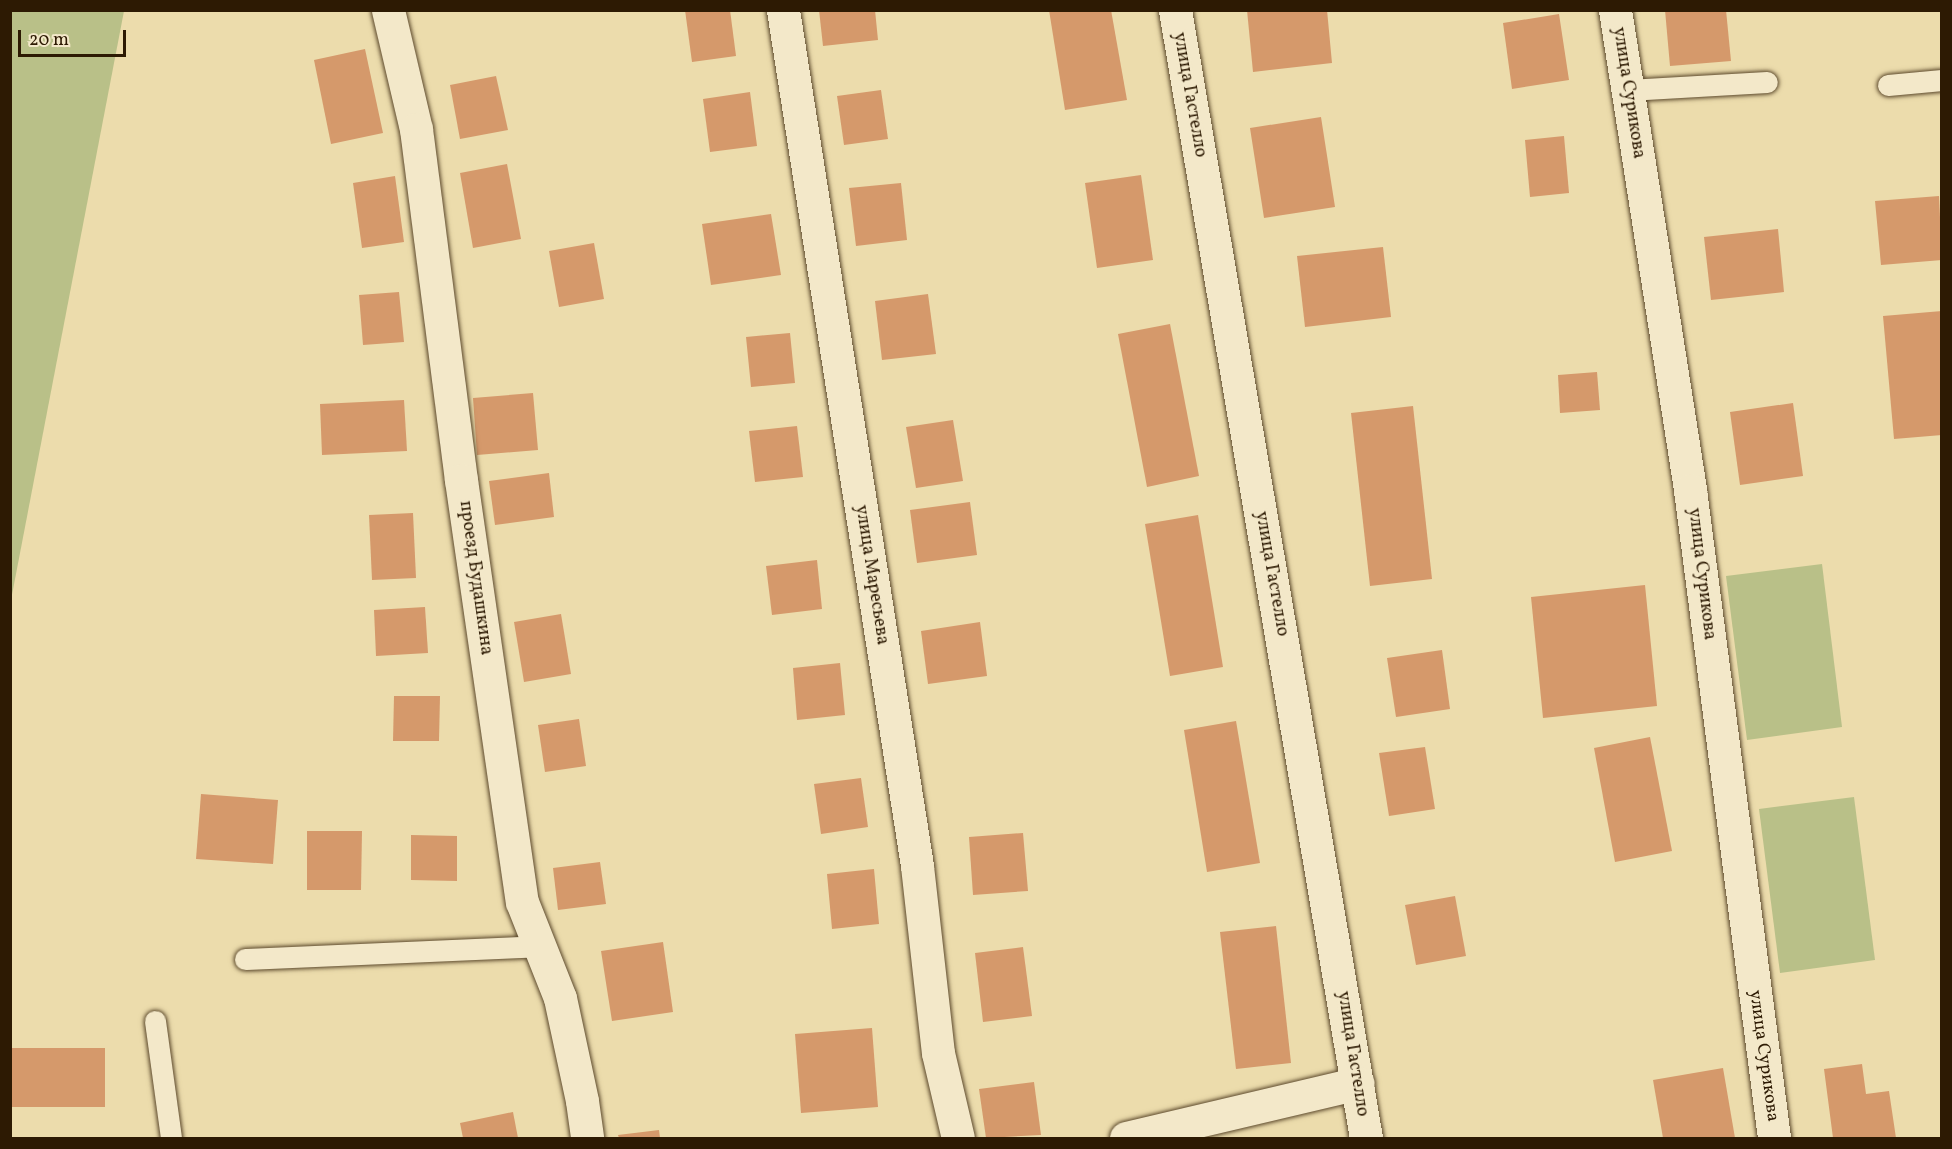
<!DOCTYPE html>
<meta charset="utf-8">
<style>
body{margin:0}
#map{position:relative;width:1952px;height:1149px;overflow:hidden;background:#ecdcac;font-family:Vollkorn,serif}
div>[style]{position:absolute}
[style*='--x']{left:calc(var(--x)*1px);top:calc(var(--y)*1px);width:calc(var(--w)*1px);rotate:calc(var(--a)*1deg)}
.green>*{inset:0;background:#b9c088}
.building>*{inset:0;background:#d5996b}
.roads{filter:drop-shadow(0 0 2px #5d4a2d) drop-shadow(0 0 2px #5d4a2d)}
.lane>*{height:21px;margin:-10.5px;padding:0 10.5px;transform-origin:10.5px;border-radius:10.5px;background:#f3e8c9}
.street>*{height:33px;margin:-16.5px;padding:0 16.5px;transform-origin:16.5px;border-radius:16.5px;background:#f3e8c9}
span{translate:-50% -50%;white-space:nowrap;text-align:center;line-height:1.15;-webkit-text-stroke:4.5px #f3e8c9;paint-order:stroke}
.street-label{font-size:18px;color:#2d1a03}
.frame{position:absolute;inset:0;border:12px solid #2d1a03;pointer-events:none}
.scale{position:absolute;left:18px;top:30px;width:108px;height:27px;box-sizing:border-box;border:3px solid #2d1a03;border-top:0;padding-left:8px;font-size:18px;line-height:21px;white-space:nowrap;color:#2d1a03;-webkit-text-stroke:4px #f3e8c9;paint-order:stroke}
</style>
<div id="map">
<div class="green">
<div style="clip-path:polygon(11px 10px,124px 11px,11px 600px,10px 11px)"></div>
<div style="clip-path:polygon(1822px 564px,1842px 727px,1747px 740px,1726px 576px)"></div>
<div style="clip-path:polygon(1854px 797px,1875px 960px,1780px 973px,1759px 809px)"></div>
</div>
<div class="building">
<div style="clip-path:polygon(685px 10px,730px 10px,736px 56px,692px 62px)"></div>
<div style="clip-path:polygon(819px 10px,875px 10px,878px 40px,823px 46px)"></div>
<div style="clip-path:polygon(1049px 10px,1111px 10px,1127px 100px,1065px 110px)"></div>
<div style="clip-path:polygon(1247px 10px,1327px 10px,1332px 63px,1253px 72px)"></div>
<div style="clip-path:polygon(1665px 10px,1726px 10px,1731px 61px,1670px 66px)"></div>
<div style="clip-path:polygon(1559px 14px,1569px 80px,1512px 89px,1503px 23px)"></div>
<div style="clip-path:polygon(365px 49px,383px 133px,331px 144px,314px 60px)"></div>
<div style="clip-path:polygon(496px 76px,508px 130px,460px 139px,450px 85px)"></div>
<div style="clip-path:polygon(881px 90px,888px 139px,844px 145px,837px 96px)"></div>
<div style="clip-path:polygon(750px 92px,757px 146px,710px 152px,703px 99px)"></div>
<div style="clip-path:polygon(1321px 117px,1335px 207px,1264px 218px,1250px 128px)"></div>
<div style="clip-path:polygon(1564px 136px,1569px 193px,1530px 197px,1525px 140px)"></div>
<div style="clip-path:polygon(507px 164px,521px 239px,473px 248px,460px 173px)"></div>
<div style="clip-path:polygon(1141px 175px,1153px 260px,1097px 268px,1085px 183px)"></div>
<div style="clip-path:polygon(395px 176px,404px 242px,362px 248px,353px 183px)"></div>
<div style="clip-path:polygon(901px 183px,907px 240px,856px 246px,849px 188px)"></div>
<div style="clip-path:polygon(1939px 196px,1942px 260px,1881px 265px,1875px 201px)"></div>
<div style="clip-path:polygon(771px 214px,781px 275px,711px 285px,702px 224px)"></div>
<div style="clip-path:polygon(1778px 229px,1784px 292px,1711px 300px,1704px 237px)"></div>
<div style="clip-path:polygon(594px 243px,604px 299px,559px 307px,549px 251px)"></div>
<div style="clip-path:polygon(1383px 247px,1391px 317px,1305px 327px,1297px 256px)"></div>
<div style="clip-path:polygon(399px 292px,404px 342px,363px 345px,359px 295px)"></div>
<div style="clip-path:polygon(928px 294px,936px 354px,882px 360px,875px 301px)"></div>
<div style="clip-path:polygon(1942px 311px,1942px 435px,1894px 439px,1883px 316px)"></div>
<div style="clip-path:polygon(1170px 324px,1199px 476px,1147px 487px,1118px 334px)"></div>
<div style="clip-path:polygon(790px 333px,795px 383px,751px 387px,746px 337px)"></div>
<div style="clip-path:polygon(1597px 372px,1600px 410px,1560px 413px,1558px 375px)"></div>
<div style="clip-path:polygon(533px 393px,538px 450px,477px 455px,473px 398px)"></div>
<div style="clip-path:polygon(404px 400px,407px 451px,322px 455px,320px 404px)"></div>
<div style="clip-path:polygon(1793px 403px,1803px 476px,1740px 485px,1730px 412px)"></div>
<div style="clip-path:polygon(1413px 406px,1432px 579px,1370px 586px,1351px 413px)"></div>
<div style="clip-path:polygon(953px 420px,963px 481px,916px 488px,906px 427px)"></div>
<div style="clip-path:polygon(797px 426px,803px 477px,755px 482px,749px 431px)"></div>
<div style="clip-path:polygon(549px 473px,554px 517px,495px 525px,489px 481px)"></div>
<div style="clip-path:polygon(970px 502px,977px 555px,917px 563px,910px 510px)"></div>
<div style="clip-path:polygon(413px 513px,416px 578px,372px 580px,369px 515px)"></div>
<div style="clip-path:polygon(1198px 515px,1223px 667px,1170px 676px,1145px 524px)"></div>
<div style="clip-path:polygon(817px 560px,822px 609px,772px 615px,766px 566px)"></div>
<div style="clip-path:polygon(1645px 585px,1657px 706px,1543px 718px,1531px 597px)"></div>
<div style="clip-path:polygon(425px 607px,428px 653px,376px 656px,374px 610px)"></div>
<div style="clip-path:polygon(561px 614px,571px 674px,524px 682px,514px 622px)"></div>
<div style="clip-path:polygon(980px 622px,987px 676px,928px 684px,921px 631px)"></div>
<div style="clip-path:polygon(1442px 650px,1450px 709px,1396px 717px,1387px 658px)"></div>
<div style="clip-path:polygon(840px 663px,845px 715px,797px 720px,793px 668px)"></div>
<div style="clip-path:polygon(394px 696px,440px 696px,439px 741px,393px 741px)"></div>
<div style="clip-path:polygon(579px 719px,586px 766px,545px 772px,538px 725px)"></div>
<div style="clip-path:polygon(1236px 721px,1260px 863px,1207px 872px,1184px 730px)"></div>
<div style="clip-path:polygon(1650px 737px,1672px 851px,1615px 862px,1594px 748px)"></div>
<div style="clip-path:polygon(1425px 747px,1435px 809px,1389px 816px,1379px 753px)"></div>
<div style="clip-path:polygon(861px 778px,868px 827px,821px 834px,814px 784px)"></div>
<div style="clip-path:polygon(201px 794px,278px 800px,273px 864px,196px 859px)"></div>
<div style="clip-path:polygon(307px 831px,362px 831px,361px 890px,307px 890px)"></div>
<div style="clip-path:polygon(1023px 833px,1028px 891px,973px 895px,969px 837px)"></div>
<div style="clip-path:polygon(411px 835px,457px 836px,457px 881px,411px 880px)"></div>
<div style="clip-path:polygon(600px 862px,606px 904px,558px 910px,553px 868px)"></div>
<div style="clip-path:polygon(874px 869px,879px 924px,832px 929px,827px 874px)"></div>
<div style="clip-path:polygon(1455px 896px,1466px 956px,1416px 965px,1405px 905px)"></div>
<div style="clip-path:polygon(1276px 926px,1291px 1063px,1236px 1069px,1220px 932px)"></div>
<div style="clip-path:polygon(663px 942px,673px 1012px,612px 1021px,601px 951px)"></div>
<div style="clip-path:polygon(1023px 947px,1032px 1016px,983px 1022px,975px 953px)"></div>
<div style="clip-path:polygon(872px 1028px,878px 1107px,801px 1113px,795px 1034px)"></div>
<div style="clip-path:polygon(12px 1048px,105px 1048px,105px 1107px,12px 1107px)"></div>
<div style="clip-path:polygon(1862px 1064px,1866px 1094px,1889px 1091px,1896px 1138px,1833px 1138px,1824px 1069px)"></div>
<div style="clip-path:polygon(1723px 1068px,1735px 1138px,1663px 1138px,1653px 1080px)"></div>
<div style="clip-path:polygon(1034px 1082px,1041px 1135px,986px 1138px,979px 1089px)"></div>
<div style="clip-path:polygon(513px 1112px,518px 1138px,463px 1138px,460px 1123px)"></div>
<div style="clip-path:polygon(659px 1130px,660px 1138px,619px 1138px,618px 1135px)"></div>
</div>
<div class="roads">
<div class="lane">
<div style="--x:1888;--y:85;--w:54;--a:-5.3"></div>
<div style="--x:1628;--y:90;--w:139;--a:-3.3"></div>
<div style="--x:245;--y:959;--w:294;--a:-2.5"></div>
<div style="--x:155;--y:1021;--w:118;--a:82.2"></div>
</div>
<div class="street">
<div style="--x:388;--y:10;--w:122;--a:76.8"></div>
<div style="--x:416;--y:129;--w:354;--a:82.7"></div>
<div style="--x:461;--y:480;--w:426;--a:81.8"></div>
<div style="--x:522;--y:902;--w:103;--a:68.4"></div>
<div style="--x:560;--y:998;--w:105;--a:77.9"></div>
<div style="--x:582;--y:1101;--w:37;--a:82"></div>
<div style="--x:783;--y:10;--w:866;--a:81.1"></div>
<div style="--x:917;--y:866;--w:188;--a:83.6"></div>
<div style="--x:938;--y:1053;--w:87;--a:76.8"></div>
<div style="--x:1175;--y:10;--w:1144;--a:80.39"></div>
<div style="--x:1615;--y:10;--w:486;--a:81.1"></div>
<div style="--x:1690;--y:490;--w:653;--a:82.61"></div>
<div style="--x:1126;--y:1138;--w:238;--a:-13.3"></div>
</div>
</div>
<div class="street-label">
<span style="left:1628px;top:93px;rotate:81deg">улица Сурикова</span>
<span style="left:1189px;top:95px;rotate:80deg">улица Гастелло</span>
<span style="left:1271px;top:574px;rotate:80deg">улица Гастелло</span>
<span style="left:1701px;top:574px;rotate:83deg">улица Сурикова</span>
<span style="left:871px;top:575px;rotate:81deg">улица Маресьева</span>
<span style="left:475px;top:578px;rotate:82deg">проезд Будашкина</span>
<span style="left:1352px;top:1054px;rotate:81deg">улица Гастелло</span>
<span style="left:1763px;top:1056px;rotate:82deg">улица Сурикова</span>
</div>
<div class="frame"></div>
<div class="scale">20 m</div>
</div>
